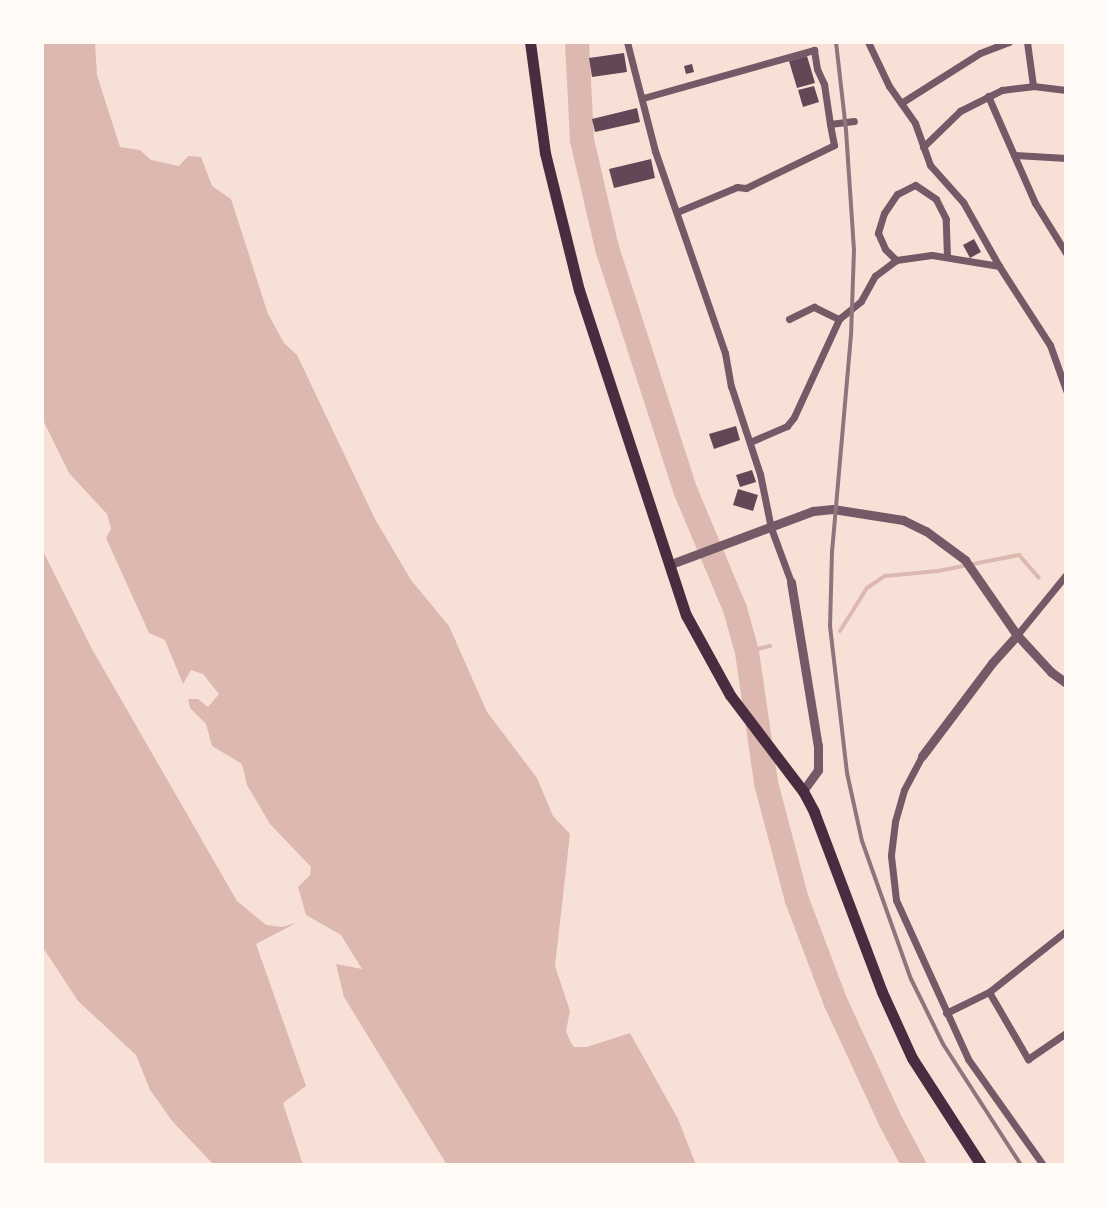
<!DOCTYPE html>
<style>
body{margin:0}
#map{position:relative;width:1108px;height:1207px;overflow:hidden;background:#f7e1d7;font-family:"Roboto Condensed",sans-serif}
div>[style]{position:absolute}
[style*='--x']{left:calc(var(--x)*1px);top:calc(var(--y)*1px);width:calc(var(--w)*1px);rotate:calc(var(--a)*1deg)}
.water>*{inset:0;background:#dcb8b0}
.stream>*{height:4px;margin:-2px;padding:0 2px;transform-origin:2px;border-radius:2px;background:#dcb8b0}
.river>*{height:24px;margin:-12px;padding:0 12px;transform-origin:12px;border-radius:12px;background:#dcb8b0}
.building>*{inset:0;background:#644757}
.minor>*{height:7px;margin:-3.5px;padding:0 3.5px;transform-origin:3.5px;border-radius:3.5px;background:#755966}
.tertiary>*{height:9px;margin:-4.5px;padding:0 4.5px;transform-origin:4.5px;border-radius:4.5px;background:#755966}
.primary>*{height:11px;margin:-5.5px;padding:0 5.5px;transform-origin:5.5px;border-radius:5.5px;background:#4a2c40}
.rail>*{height:4px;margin:-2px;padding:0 2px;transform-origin:2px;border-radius:2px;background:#8f747c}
span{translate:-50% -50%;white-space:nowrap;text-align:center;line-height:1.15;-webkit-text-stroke:7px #fffaf5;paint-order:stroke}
.frame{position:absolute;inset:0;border:44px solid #fffaf5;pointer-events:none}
</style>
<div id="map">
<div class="water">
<div style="clip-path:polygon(42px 42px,95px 42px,97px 75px,120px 147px,140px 150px,151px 160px,179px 166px,188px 156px,201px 157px,212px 186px,231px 199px,268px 314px,284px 343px,297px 355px,375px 519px,411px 580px,449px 626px,487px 712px,537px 778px,553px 816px,570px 834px,555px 966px,570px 1011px,566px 1031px,570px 1041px,574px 1047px,587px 1047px,630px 1033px,678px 1119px,696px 1165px,447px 1165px,344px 997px,336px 964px,362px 969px,341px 935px,306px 915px,298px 887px,310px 875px,311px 867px,270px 824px,247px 785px,242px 764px,212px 746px,206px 724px,190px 708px,188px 699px,198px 699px,208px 707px,219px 694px,203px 674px,191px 670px,183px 684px,165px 640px,149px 633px,106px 538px,111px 529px,107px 514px,69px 473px,42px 418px)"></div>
<div style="clip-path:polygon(42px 549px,92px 649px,237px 901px,266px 925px,282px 927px,296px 923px,256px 944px,306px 1086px,283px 1103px,303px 1165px,214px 1165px,173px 1122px,150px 1090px,136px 1055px,78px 1001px,42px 946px)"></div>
</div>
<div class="stream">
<div style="--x:840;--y:631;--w:51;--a:-57.9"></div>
<div style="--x:867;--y:588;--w:22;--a:-34"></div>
<div style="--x:885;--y:576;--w:53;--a:-5.4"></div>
<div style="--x:938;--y:571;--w:83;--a:-11.2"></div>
<div style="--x:1019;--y:555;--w:30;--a:49"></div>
<div style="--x:747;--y:652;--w:24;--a:-15"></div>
</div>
<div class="river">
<div style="--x:577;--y:42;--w:98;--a:87.1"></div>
<div style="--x:582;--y:140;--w:111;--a:77"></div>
<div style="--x:607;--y:248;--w:256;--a:72.1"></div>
<div style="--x:686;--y:492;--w:127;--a:67.3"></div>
<div style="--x:735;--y:609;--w:45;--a:74.4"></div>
<div style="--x:747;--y:652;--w:132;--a:81.7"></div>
<div style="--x:766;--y:783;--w:121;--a:75.2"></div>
<div style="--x:797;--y:900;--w:110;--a:69.3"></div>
<div style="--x:836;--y:1003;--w:131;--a:65.2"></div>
<div style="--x:891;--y:1122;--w:49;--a:61.9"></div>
</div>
<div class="building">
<div style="clip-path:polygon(624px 53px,627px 72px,592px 77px,589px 58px)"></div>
<div style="clip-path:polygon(807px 56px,815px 83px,797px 88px,789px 61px)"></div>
<div style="clip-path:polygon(692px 64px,694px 72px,686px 74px,684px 66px)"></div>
<div style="clip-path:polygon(814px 86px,819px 102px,803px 107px,798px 90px)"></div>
<div style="clip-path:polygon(637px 108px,640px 122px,595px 132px,592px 119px)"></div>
<div style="clip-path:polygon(651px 159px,655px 178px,614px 188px,609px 169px)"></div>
<div style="clip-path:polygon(974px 239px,981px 252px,970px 258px,963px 245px)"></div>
<div style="clip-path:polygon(736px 426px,740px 440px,714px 449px,709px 434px)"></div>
<div style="clip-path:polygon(752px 470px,756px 482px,740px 487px,736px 475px)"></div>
<div style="clip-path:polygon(738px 489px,758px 495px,753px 511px,733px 505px)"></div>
</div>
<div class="minor">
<div style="--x:627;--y:42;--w:113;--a:75.6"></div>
<div style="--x:655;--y:151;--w:214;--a:70.9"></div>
<div style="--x:725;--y:353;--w:34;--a:80"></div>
<div style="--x:731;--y:386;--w:93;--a:71.8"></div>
<div style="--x:760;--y:474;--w:55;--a:78.5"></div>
<div style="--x:771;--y:528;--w:58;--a:69.7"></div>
<div style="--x:868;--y:42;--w:49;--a:64.5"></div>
<div style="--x:889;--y:86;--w:45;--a:54.9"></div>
<div style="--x:915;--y:123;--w:45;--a:70.3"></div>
<div style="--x:930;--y:165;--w:50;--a:48.3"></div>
<div style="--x:963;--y:202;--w:73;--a:60.6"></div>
<div style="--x:1027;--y:42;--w:44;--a:82.2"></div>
<div style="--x:988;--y:96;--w:117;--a:66.3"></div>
<div style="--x:1035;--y:203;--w:59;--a:58.2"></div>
<div style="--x:643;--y:98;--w:178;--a:-15.7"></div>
<div style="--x:814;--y:50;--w:19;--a:81"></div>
<div style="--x:817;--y:69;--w:17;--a:65"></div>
<div style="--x:824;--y:84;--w:40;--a:81.5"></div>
<div style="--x:830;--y:124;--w:24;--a:-7"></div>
<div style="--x:901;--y:103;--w:93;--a:-32.3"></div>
<div style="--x:980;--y:53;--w:31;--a:-21"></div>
<div style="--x:923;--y:147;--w:52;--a:-44.2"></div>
<div style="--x:960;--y:111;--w:47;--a:-26.6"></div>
<div style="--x:1002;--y:90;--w:31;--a:-7"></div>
<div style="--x:1033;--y:86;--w:33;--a:7"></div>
<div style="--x:1014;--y:155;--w:52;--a:3.3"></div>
<div style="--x:677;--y:212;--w:65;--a:-22.6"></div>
<div style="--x:737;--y:187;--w:9;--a:6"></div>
<div style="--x:746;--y:188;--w:98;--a:-26"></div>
<div style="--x:834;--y:145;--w:21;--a:-101"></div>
<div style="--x:947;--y:257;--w:38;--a:-92"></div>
<div style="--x:946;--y:219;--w:22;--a:-117"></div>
<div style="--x:936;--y:199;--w:25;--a:-146"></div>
<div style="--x:915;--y:185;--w:20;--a:153"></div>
<div style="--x:897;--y:194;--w:23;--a:124"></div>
<div style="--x:884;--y:213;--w:21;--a:107"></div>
<div style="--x:878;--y:233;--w:17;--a:66"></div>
<div style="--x:885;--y:249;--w:16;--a:45"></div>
<div style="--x:896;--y:260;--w:36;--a:-8"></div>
<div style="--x:932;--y:255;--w:68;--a:9.3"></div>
<div style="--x:999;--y:266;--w:94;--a:57.2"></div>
<div style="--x:1050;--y:345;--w:48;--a:70.4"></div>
<div style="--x:789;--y:319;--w:28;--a:-26"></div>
<div style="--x:814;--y:307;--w:28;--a:26"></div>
<div style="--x:750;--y:442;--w:40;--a:-23.4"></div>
<div style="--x:787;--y:426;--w:11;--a:-52"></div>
<div style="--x:794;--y:417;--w:108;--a:-65.3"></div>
<div style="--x:839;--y:319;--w:28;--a:-39"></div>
<div style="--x:861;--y:301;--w:29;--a:-61"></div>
<div style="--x:875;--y:276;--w:26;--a:-37"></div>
<div style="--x:1017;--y:635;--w:77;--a:-50.8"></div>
<div style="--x:922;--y:756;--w:38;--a:118"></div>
<div style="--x:904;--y:790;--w:33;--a:106"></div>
<div style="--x:895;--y:822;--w:34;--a:97"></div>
<div style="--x:891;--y:856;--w:44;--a:83.5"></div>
<div style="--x:896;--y:900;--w:175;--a:65.6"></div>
<div style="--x:968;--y:1059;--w:130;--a:54.7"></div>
<div style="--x:989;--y:992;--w:78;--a:59.8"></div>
<div style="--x:1028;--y:1059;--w:46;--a:-34.4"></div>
<div style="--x:946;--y:1013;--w:48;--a:-26"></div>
<div style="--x:989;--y:992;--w:98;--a:-38.4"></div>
</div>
<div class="tertiary">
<div style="--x:671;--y:564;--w:152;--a:-20.5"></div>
<div style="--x:813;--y:511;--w:20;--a:-6"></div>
<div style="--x:833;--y:509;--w:71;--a:8.9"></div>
<div style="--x:903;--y:520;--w:25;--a:26"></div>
<div style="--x:926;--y:531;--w:49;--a:36.6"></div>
<div style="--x:965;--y:560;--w:91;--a:55.3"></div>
<div style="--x:1017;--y:635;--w:50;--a:47.4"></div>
<div style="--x:1051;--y:672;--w:19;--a:36"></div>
<div style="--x:791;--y:582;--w:166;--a:80.7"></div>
<div style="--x:818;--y:746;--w:24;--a:90"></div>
<div style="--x:818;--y:770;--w:26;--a:126"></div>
<div style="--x:922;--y:756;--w:116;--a:-53"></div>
<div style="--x:992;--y:663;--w:38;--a:-48"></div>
</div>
<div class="primary">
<div style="--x:530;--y:42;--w:112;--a:82.3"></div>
<div style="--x:545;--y:153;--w:141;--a:76.1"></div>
<div style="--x:579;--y:290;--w:342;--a:71.8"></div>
<div style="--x:686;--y:615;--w:91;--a:61.2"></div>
<div style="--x:730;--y:695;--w:121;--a:52.8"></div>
<div style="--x:803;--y:791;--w:24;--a:62"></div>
<div style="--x:814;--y:812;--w:192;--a:69.3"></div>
<div style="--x:882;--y:992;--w:72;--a:65.6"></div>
<div style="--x:912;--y:1058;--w:127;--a:57.2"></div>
</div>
<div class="rail">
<div style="--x:836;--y:42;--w:89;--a:83.5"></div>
<div style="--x:846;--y:130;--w:120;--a:86.2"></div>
<div style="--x:854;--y:250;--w:85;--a:92"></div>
<div style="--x:851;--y:335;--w:217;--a:95"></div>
<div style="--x:832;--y:551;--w:75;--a:91.5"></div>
<div style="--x:830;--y:626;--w:148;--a:83.4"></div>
<div style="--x:847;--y:773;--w:70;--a:77.6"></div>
<div style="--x:862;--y:841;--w:146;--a:70.5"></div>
<div style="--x:911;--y:979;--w:72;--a:63.8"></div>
<div style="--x:943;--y:1044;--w:144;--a:57.2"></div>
</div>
<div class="frame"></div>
</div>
